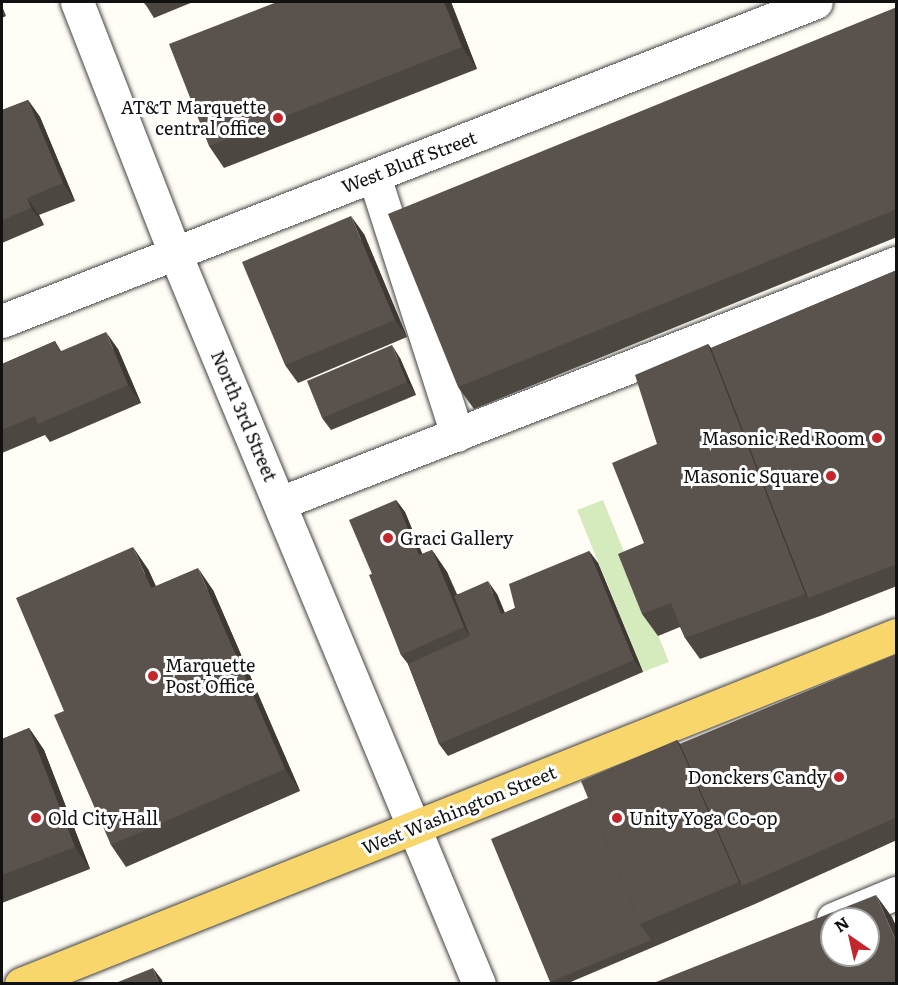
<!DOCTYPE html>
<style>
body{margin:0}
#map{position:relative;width:898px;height:985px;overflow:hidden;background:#fffdf5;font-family:Literata,serif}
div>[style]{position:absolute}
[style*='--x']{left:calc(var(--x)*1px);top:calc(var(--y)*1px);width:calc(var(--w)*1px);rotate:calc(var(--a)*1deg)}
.green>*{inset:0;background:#d5ebbd}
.roads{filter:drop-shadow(0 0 2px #444) drop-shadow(0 0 2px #444)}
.minor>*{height:33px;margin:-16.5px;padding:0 16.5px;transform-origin:16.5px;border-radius:16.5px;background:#fff}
.major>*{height:33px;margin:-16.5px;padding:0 16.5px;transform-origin:16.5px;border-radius:16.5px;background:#f9d66b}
.wall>*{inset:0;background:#4d4742}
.shaded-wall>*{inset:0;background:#3f3936}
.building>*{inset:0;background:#5a524d}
.dots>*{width:16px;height:16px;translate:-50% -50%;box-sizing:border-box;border:3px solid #fff;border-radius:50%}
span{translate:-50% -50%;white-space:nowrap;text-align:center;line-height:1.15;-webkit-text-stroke:6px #fff;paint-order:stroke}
.poi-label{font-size:18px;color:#111}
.right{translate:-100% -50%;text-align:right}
.left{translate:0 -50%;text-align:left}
.street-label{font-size:18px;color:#111}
.frame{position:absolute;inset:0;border:3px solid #111;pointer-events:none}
.north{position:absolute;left:820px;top:907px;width:60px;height:60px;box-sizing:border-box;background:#fff;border:2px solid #a0a0a0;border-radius:50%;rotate:326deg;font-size:16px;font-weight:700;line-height:24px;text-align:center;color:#111}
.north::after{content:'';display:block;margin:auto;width:21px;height:27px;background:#c4262e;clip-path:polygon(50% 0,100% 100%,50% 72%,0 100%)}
</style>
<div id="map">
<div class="green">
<div style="clip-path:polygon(603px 500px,669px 662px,643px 672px,577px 510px)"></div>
</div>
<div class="roads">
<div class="minor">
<div style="--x:77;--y:2;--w:267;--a:68.7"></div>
<div style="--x:174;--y:251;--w:794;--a:67.41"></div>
<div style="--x:374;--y:176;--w:272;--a:72.2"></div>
<div style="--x:2;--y:321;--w:874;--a:-21.4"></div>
<div style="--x:280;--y:503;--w:661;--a:-21.29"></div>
<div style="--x:833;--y:919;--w:68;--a:-22.4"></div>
</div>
<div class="major">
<div style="--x:21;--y:984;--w:942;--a:-21.74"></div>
</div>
</div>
<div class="wall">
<div style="clip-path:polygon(144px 2px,193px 2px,154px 18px)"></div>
<div style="clip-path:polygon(277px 2px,451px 2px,477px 69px,224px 168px,209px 146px)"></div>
<div style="clip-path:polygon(2px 6px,6px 16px,2px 18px)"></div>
<div style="clip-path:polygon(897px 7px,897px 237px,474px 409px,458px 387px)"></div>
<div style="clip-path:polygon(28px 100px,40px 117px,75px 201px,39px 215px,44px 225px,2px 243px,2px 110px)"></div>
<div style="clip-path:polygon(364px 234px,407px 337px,298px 383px,285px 365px)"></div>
<div style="clip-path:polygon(897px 270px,897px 586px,820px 616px,700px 659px,685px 638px,680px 627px,658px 636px,642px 614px,644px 543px,708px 344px,711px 348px)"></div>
<div style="clip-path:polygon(55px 341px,61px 351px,118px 349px,141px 403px,50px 442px,45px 435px,2px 453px,2px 364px)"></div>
<div style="clip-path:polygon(400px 358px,416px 395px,331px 430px,322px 418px)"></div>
<div style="clip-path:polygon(396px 500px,405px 512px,422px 554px,432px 550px,447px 572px,457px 594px,497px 594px,505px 613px,515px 608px,589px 551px,598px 563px,643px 672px,448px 756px,439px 744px,408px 664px,401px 655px,372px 574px)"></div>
<div style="clip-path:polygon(148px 569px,156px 586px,213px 590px,300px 791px,126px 867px,111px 845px,64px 711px)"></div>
<div style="clip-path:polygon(897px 654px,897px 840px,755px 904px,566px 984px,551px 984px,550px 982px,588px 798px,677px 740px,680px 744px)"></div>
<div style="clip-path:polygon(29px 728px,44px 750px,90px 869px,2px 903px,2px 739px)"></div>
</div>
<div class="shaded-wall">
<div style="clip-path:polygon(444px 2px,451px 2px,477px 69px,462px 47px)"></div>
<div style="clip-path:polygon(28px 100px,40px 117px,75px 201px,63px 183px)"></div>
<div style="clip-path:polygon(27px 198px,39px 215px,44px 225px,31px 208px)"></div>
<div style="clip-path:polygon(351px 216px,364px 234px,407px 337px,395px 320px)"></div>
<div style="clip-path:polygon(106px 332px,118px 349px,141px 403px,128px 385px)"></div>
<div style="clip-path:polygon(708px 344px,724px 366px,808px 598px,805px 594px)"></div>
<div style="clip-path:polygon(392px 345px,400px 358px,416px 395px,407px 382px)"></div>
<div style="clip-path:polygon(396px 500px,405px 512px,432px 577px,423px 565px)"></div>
<div style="clip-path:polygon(133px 547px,148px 569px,166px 610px,151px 588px)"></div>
<div style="clip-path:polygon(432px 550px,447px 572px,479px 649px,464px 627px)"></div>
<div style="clip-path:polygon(589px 551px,598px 563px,643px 672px,634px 660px)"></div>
<div style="clip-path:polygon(198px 568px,213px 590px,300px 791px,285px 769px)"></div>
<div style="clip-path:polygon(488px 581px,497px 594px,510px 626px,501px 614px)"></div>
<div style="clip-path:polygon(29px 728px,44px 750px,90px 869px,75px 847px)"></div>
<div style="clip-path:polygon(677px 740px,692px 761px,742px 886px,739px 882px)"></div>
<div style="clip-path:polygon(876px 895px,892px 917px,897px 928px,897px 943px)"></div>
<div style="clip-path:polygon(153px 968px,162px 980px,163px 984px,159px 984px)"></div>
</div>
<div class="building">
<div style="clip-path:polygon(144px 2px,154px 2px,145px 5px)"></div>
<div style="clip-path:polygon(277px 2px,444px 2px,462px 47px,209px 146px,169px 44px)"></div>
<div style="clip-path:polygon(897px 7px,897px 209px,458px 387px,388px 214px)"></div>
<div style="clip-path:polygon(28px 100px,63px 183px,27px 198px,31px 208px,2px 220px,2px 110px)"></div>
<div style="clip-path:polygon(351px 216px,395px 320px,285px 365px,242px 262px)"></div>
<div style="clip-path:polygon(897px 270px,897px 564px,808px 598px,711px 348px)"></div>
<div style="clip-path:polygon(106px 332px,128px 385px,38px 424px,35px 416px,2px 430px,2px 364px,55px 341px,59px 352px)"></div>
<div style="clip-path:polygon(708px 344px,805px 594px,685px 638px,671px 603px,642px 614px,618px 554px,644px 543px,612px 463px,657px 444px,635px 375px)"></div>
<div style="clip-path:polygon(392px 345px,407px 382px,322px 418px,307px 381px)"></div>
<div style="clip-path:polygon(396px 500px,419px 555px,372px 574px,349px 520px)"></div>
<div style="clip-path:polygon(133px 547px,151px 588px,198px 568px,285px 769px,111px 845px,54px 715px,64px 711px,16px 598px)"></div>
<div style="clip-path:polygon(432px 550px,464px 627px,401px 655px,369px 575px)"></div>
<div style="clip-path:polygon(589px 551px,634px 660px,439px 744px,408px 664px,470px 636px,454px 596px,488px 581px,501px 614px,515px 608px,509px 584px)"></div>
<div style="clip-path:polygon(897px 654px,897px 817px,742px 886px,680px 744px)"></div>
<div style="clip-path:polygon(29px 728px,75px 847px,2px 875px,2px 739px)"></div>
<div style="clip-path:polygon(677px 740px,739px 882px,640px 924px,581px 781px)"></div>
<div style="clip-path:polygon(588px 798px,640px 924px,651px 940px,550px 982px,491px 839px)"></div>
<div style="clip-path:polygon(evenodd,876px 895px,897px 943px,897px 984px,651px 984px,876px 895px,832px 919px,868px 919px,868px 955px,832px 955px,832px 919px)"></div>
<div style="clip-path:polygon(153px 968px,159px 984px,113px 984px)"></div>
</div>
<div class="dots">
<div style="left:278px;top:118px;background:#c4262e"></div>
<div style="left:877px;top:438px;background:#c4262e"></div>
<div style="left:831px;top:476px;background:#c4262e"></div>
<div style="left:388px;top:538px;background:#c4262e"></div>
<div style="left:153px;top:676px;background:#c4262e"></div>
<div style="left:839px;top:777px;background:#c4262e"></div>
<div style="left:36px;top:818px;background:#c4262e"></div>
<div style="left:617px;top:818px;background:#c4262e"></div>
</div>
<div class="poi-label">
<span class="right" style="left:266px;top:118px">AT&amp;T Marquette<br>central office</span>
<span class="right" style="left:865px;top:438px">Masonic Red Room</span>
<span class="right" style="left:819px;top:476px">Masonic Square</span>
<span class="left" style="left:400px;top:538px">Graci Gallery</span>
<span class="left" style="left:165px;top:676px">Marquette<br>Post Office</span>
<span class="right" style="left:827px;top:777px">Donckers Candy</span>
<span class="left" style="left:48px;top:818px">Old City Hall</span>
<span class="left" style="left:629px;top:818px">Unity Yoga Co-op</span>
</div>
<div class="street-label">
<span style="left:409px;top:162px;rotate:-21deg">West Bluff Street</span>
<span style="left:244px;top:416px;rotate:67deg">North 3rd Street</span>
<span style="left:459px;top:810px;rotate:-22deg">West Washington Street</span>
</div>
<div class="frame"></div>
<div class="north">N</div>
</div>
